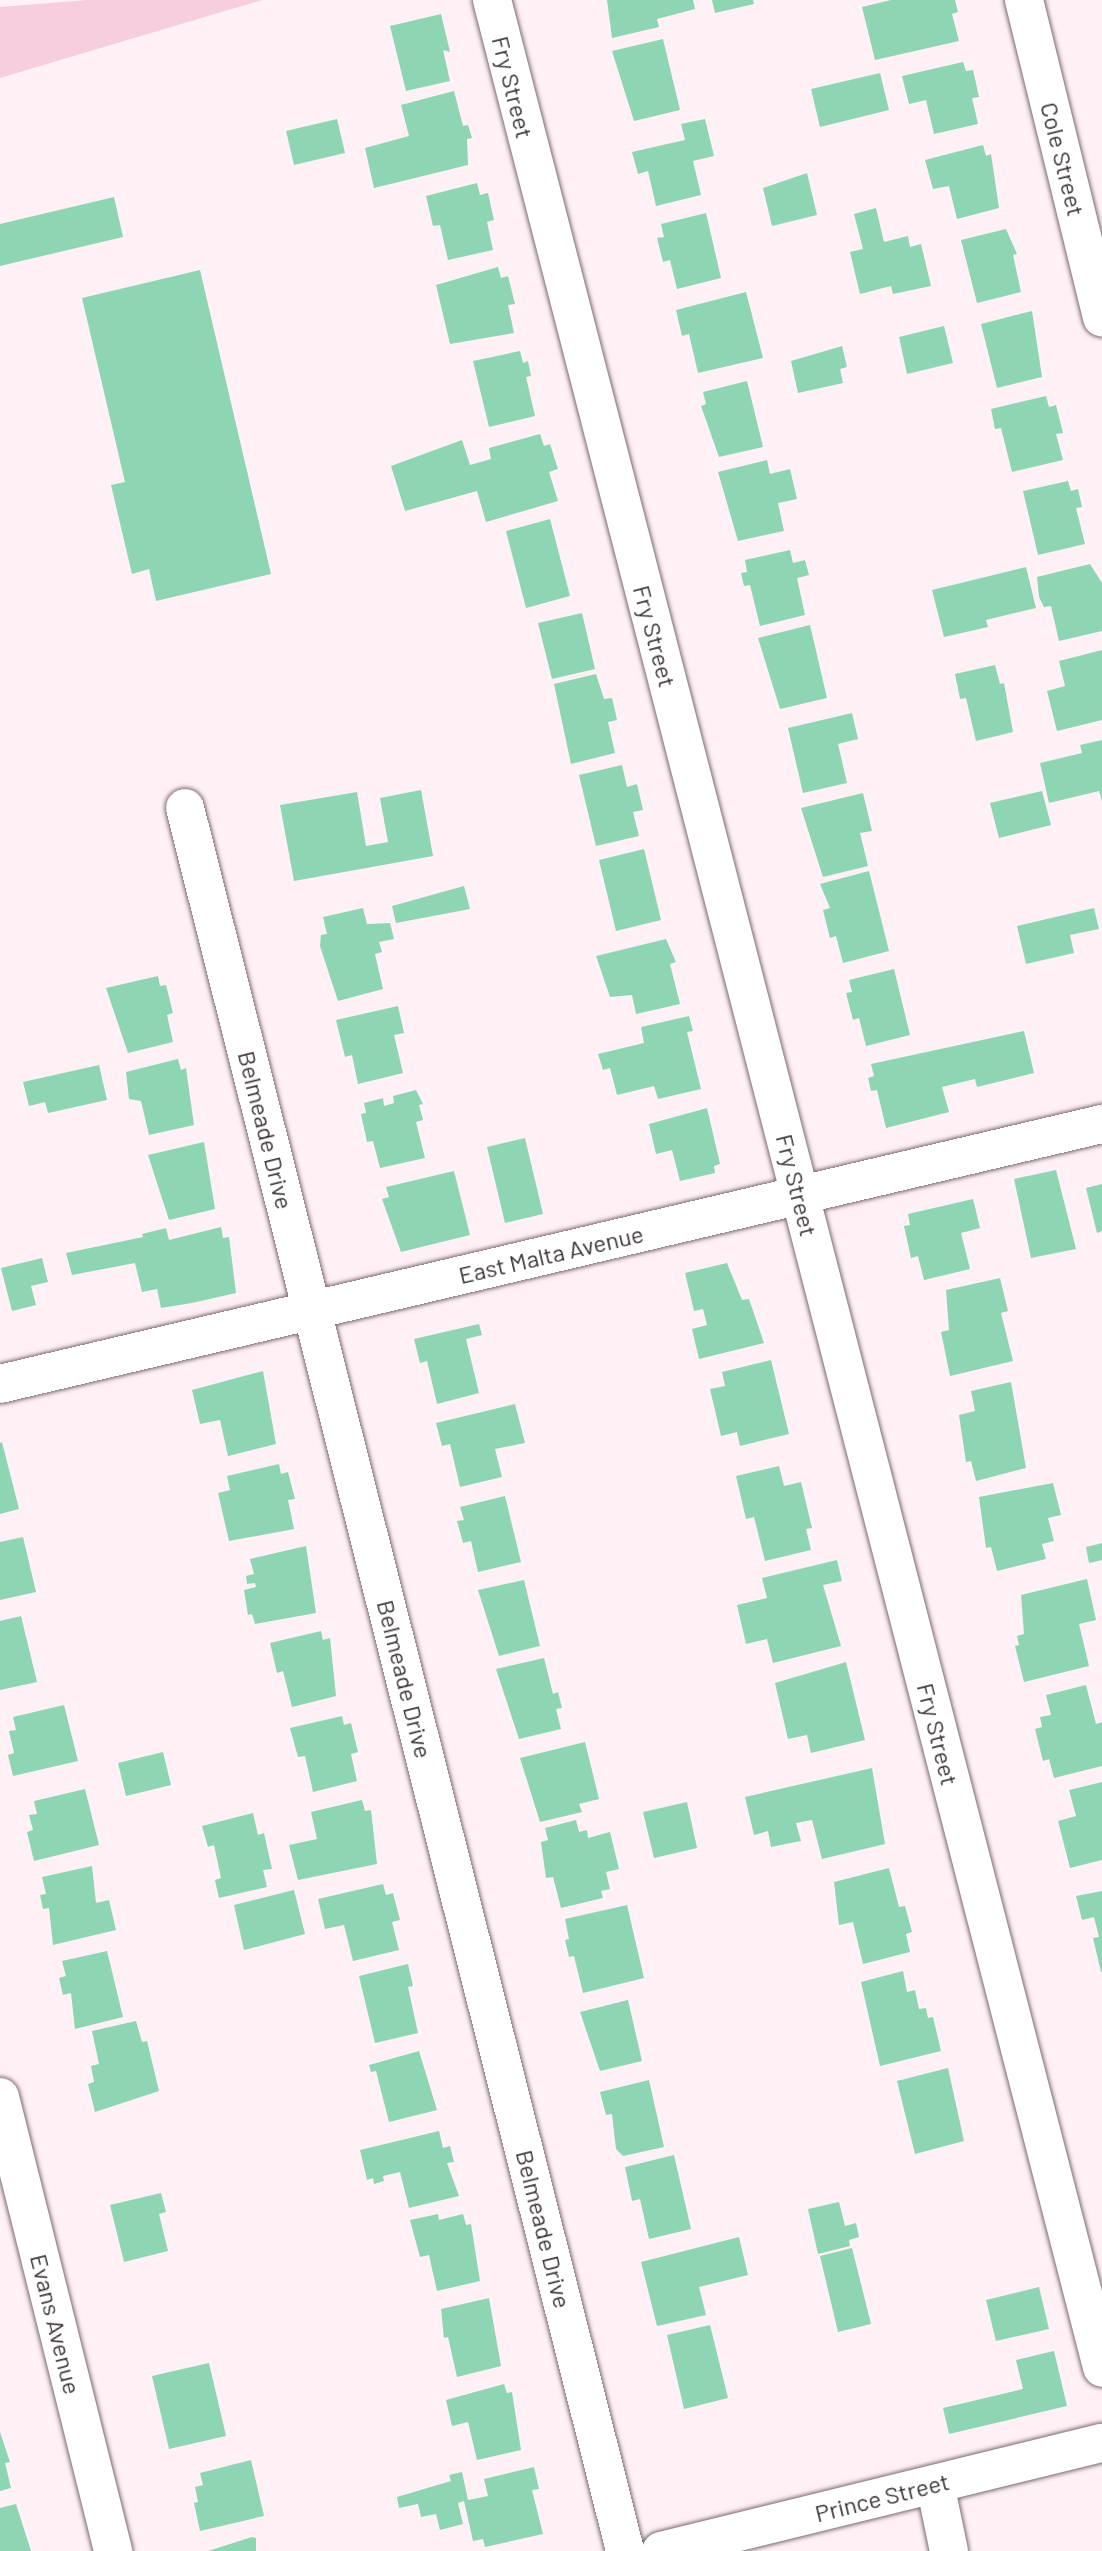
<!DOCTYPE html>
<style>
body{margin:0}
#map{position:relative;width:1102px;height:2551px;overflow:hidden;background:#fff1f6;font-family:Barlow,sans-serif}
div>[style]{position:absolute}
[style*='--x']{left:calc(var(--x)*1px);top:calc(var(--y)*1px);width:calc(var(--w)*1px);rotate:calc(var(--a)*1deg)}
.green>*{inset:0;background:#f7cede}
.building>*{inset:0;background:#8ed5b4}
.roads{filter:drop-shadow(0 0 2px #7b6c72) drop-shadow(0 0 2px #7b6c72)}
.minor>*{height:38px;margin:-19px;padding:0 19px;transform-origin:19px;border-radius:19px;background:#fff}
span{translate:-50% -50%;white-space:nowrap;text-align:center;line-height:1.15;-webkit-text-stroke:5px #fff;paint-order:stroke}
.street-label{font-size:24px;color:#3c3538}
</style>
<div id="map">
<div class="green">
<div style="clip-path:polygon(87px 0,262px 0,0 78px,0 7px)"></div>
</div>
<div class="building">
<div style="clip-path:polygon(607px 0,693px 0,695px 9px,657px 19px,659px 27px,612px 38px)"></div>
<div style="clip-path:polygon(712px 0,753px 0,754px 4px,715px 13px)"></div>
<div style="clip-path:polygon(891px 0,955px 0,958px 12px,952px 14px,959px 41px,875px 60px,862px 7px)"></div>
<div style="clip-path:polygon(441px 14px,450px 52px,443px 50px,450px 81px,406px 91px,390px 26px)"></div>
<div style="clip-path:polygon(663px 39px,680px 110px,634px 121px,612px 51px)"></div>
<div style="clip-path:polygon(963px 62px,966px 71px,973px 70px,979px 97px,972px 98px,978px 124px,934px 134px,926px 100px,909px 104px,902px 76px)"></div>
<div style="clip-path:polygon(880px 73px,889px 110px,820px 127px,811px 89px)"></div>
<div style="clip-path:polygon(454px 91px,463px 126px,468px 125px,472px 138px,467px 139px,468px 165px,374px 188px,365px 148px,409px 136px,401px 105px)"></div>
<div style="clip-path:polygon(337px 119px,345px 153px,294px 165px,286px 131px)"></div>
<div style="clip-path:polygon(705px 119px,714px 156px,693px 161px,701px 195px,656px 206px,648px 171px,638px 174px,632px 152px,685px 140px,681px 124px)"></div>
<div style="clip-path:polygon(983px 145px,986px 156px,991px 154px,999px 208px,957px 219px,949px 186px,933px 189px,925px 160px)"></div>
<div style="clip-path:polygon(807px 173px,817px 215px,772px 226px,763px 188px)"></div>
<div style="clip-path:polygon(477px 183px,480px 195px,488px 193px,494px 220px,487px 222px,493px 250px,448px 260px,440px 225px,433px 226px,426px 196px)"></div>
<div style="clip-path:polygon(114px 197px,123px 237px,0 266px,0 224px)"></div>
<div style="clip-path:polygon(876px 208px,884px 242px,908px 236px,910px 247px,921px 244px,931px 286px,893px 294px,891px 286px,860px 294px,850px 252px,863px 249px,854px 214px)"></div>
<div style="clip-path:polygon(706px 213px,721px 278px,677px 289px,670px 260px,663px 262px,657px 238px,664px 237px,661px 224px)"></div>
<div style="clip-path:polygon(1006px 229px,1017px 254px,1013px 255px,1021px 292px,977px 303px,961px 240px)"></div>
<div style="clip-path:polygon(498px 267px,501px 278px,508px 276px,515px 304px,508px 305px,514px 333px,450px 344px,436px 285px)"></div>
<div style="clip-path:polygon(200px 270px,271px 574px,156px 601px,149px 569px,132px 574px,111px 485px,125px 482px,82px 298px)"></div>
<div style="clip-path:polygon(746px 292px,763px 358px,698px 373px,689px 334px,682px 336px,676px 310px)"></div>
<div style="clip-path:polygon(1032px 311px,1042px 377px,997px 388px,981px 324px)"></div>
<div style="clip-path:polygon(944px 326px,953px 363px,907px 374px,899px 337px)"></div>
<div style="clip-path:polygon(842px 346px,847px 367px,840px 369px,843px 383px,798px 393px,791px 361px)"></div>
<div style="clip-path:polygon(520px 351px,523px 363px,528px 361px,531px 376px,526px 377px,535px 416px,489px 427px,473px 361px)"></div>
<div style="clip-path:polygon(747px 381px,763px 447px,719px 457px,701px 406px,706px 404px,703px 392px)"></div>
<div style="clip-path:polygon(1046px 396px,1049px 407px,1056px 405px,1063px 433px,1056px 434px,1063px 460px,1012px 472px,1001px 428px,995px 429px,991px 409px)"></div>
<div style="clip-path:polygon(540px 434px,544px 446px,550px 444px,558px 469px,549px 472px,558px 501px,486px 522px,477px 491px,405px 511px,391px 466px,462px 440px,470px 465px,491px 459px,489px 448px)"></div>
<div style="clip-path:polygon(767px 460px,770px 474px,790px 469px,797px 499px,778px 503px,784px 531px,738px 541px,718px 472px)"></div>
<div style="clip-path:polygon(1068px 481px,1071px 491px,1078px 489px,1082px 507px,1076px 508px,1085px 544px,1038px 555px,1023px 491px)"></div>
<div style="clip-path:polygon(550px 519px,570px 596px,526px 608px,506px 531px)"></div>
<div style="clip-path:polygon(790px 550px,793px 563px,805px 560px,809px 575px,797px 578px,805px 615px,760px 626px,750px 585px,744px 586px,741px 573px,747px 572px,745px 560px)"></div>
<div style="clip-path:polygon(1090px 564px,1102px 583px,1102px 631px,1059px 641px,1051px 606px,1044px 607px,1039px 597px,1037px 577px)"></div>
<div style="clip-path:polygon(1026px 567px,1036px 608px,986px 620px,988px 627px,944px 637px,932px 590px)"></div>
<div style="clip-path:polygon(582px 613px,595px 669px,552px 679px,538px 623px)"></div>
<div style="clip-path:polygon(810px 625px,827px 698px,780px 709px,758px 638px)"></div>
<div style="clip-path:polygon(1102px 650px,1102px 720px,1057px 731px,1047px 691px,1065px 686px,1059px 661px)"></div>
<div style="clip-path:polygon(995px 665px,1000px 684px,1004px 683px,1013px 732px,976px 741px,966px 698px,960px 699px,955px 674px)"></div>
<div style="clip-path:polygon(596px 674px,604px 699px,612px 698px,617px 720px,608px 722px,615px 753px,571px 764px,554px 684px)"></div>
<div style="clip-path:polygon(852px 713px,858px 739px,838px 744px,847px 783px,803px 793px,788px 728px)"></div>
<div style="clip-path:polygon(1102px 740px,1102px 801px,1099px 791px,1049px 803px,1040px 763px,1082px 753px,1080px 745px)"></div>
<div style="clip-path:polygon(622px 765px,627px 787px,637px 784px,643px 810px,633px 812px,639px 836px,596px 846px,579px 775px)"></div>
<div style="clip-path:polygon(421px 790px,433px 856px,294px 881px,280px 805px,357px 792px,366px 846px,388px 842px,380px 798px)"></div>
<div style="clip-path:polygon(1042px 791px,1051px 825px,999px 838px,990px 803px)"></div>
<div style="clip-path:polygon(863px 793px,872px 831px,860px 833px,868px 866px,823px 877px,801px 808px)"></div>
<div style="clip-path:polygon(644px 849px,661px 920px,616px 931px,599px 860px)"></div>
<div style="clip-path:polygon(869px 871px,889px 951px,843px 963px,836px 936px,830px 938px,823px 910px,830px 908px,820px 884px)"></div>
<div style="clip-path:polygon(464px 886px,470px 909px,396px 923px,392px 906px)"></div>
<div style="clip-path:polygon(363px 908px,367px 924px,390px 923px,394px 939px,379px 942px,382px 952px,375px 954px,383px 989px,338px 1001px,320px 946px,321px 935px,327px 934px,323px 917px)"></div>
<div style="clip-path:polygon(1094px 908px,1099px 929px,1070px 935px,1074px 953px,1026px 964px,1017px 926px)"></div>
<div style="clip-path:polygon(666px 939px,676px 962px,670px 964px,680px 1004px,636px 1014px,632px 995px,610px 997px,596px 956px)"></div>
<div style="clip-path:polygon(894px 969px,910px 1035px,866px 1046px,859px 1018px,853px 1020px,846px 993px,852px 992px,849px 980px)"></div>
<div style="clip-path:polygon(158px 976px,160px 986px,166px 985px,173px 1013px,167px 1015px,173px 1042px,128px 1053px,106px 988px)"></div>
<div style="clip-path:polygon(398px 1006px,404px 1033px,394px 1035px,403px 1073px,358px 1084px,352px 1055px,345px 1057px,336px 1020px)"></div>
<div style="clip-path:polygon(689px 1016px,693px 1031px,687px 1032px,701px 1089px,658px 1099px,654px 1086px,617px 1095px,610px 1068px,603px 1070px,598px 1054px,644px 1043px,641px 1027px)"></div>
<div style="clip-path:polygon(1024px 1031px,1034px 1073px,977px 1087px,975px 1079px,942px 1087px,949px 1112px,886px 1128px,877px 1090px,871px 1091px,868px 1078px,874px 1076px,871px 1064px)"></div>
<div style="clip-path:polygon(178px 1059px,181px 1070px,186px 1068px,194px 1125px,149px 1135px,141px 1101px,129px 1099px,126px 1072px)"></div>
<div style="clip-path:polygon(99px 1065px,107px 1100px,48px 1113px,45px 1102px,29px 1106px,23px 1082px)"></div>
<div style="clip-path:polygon(416px 1090px,423px 1104px,419px 1105px,423px 1120px,416px 1122px,425px 1158px,380px 1168px,373px 1141px,367px 1142px,361px 1114px,366px 1113px,364px 1103px,383px 1098px,384px 1106px,394px 1103px,393px 1096px)"></div>
<div style="clip-path:polygon(707px 1108px,720px 1164px,714px 1166px,715px 1173px,680px 1181px,672px 1150px,656px 1154px,649px 1124px)"></div>
<div style="clip-path:polygon(525px 1138px,543px 1214px,505px 1223px,487px 1147px)"></div>
<div style="clip-path:polygon(204px 1142px,215px 1209px,169px 1220px,148px 1155px)"></div>
<div style="clip-path:polygon(1056px 1170px,1076px 1249px,1031px 1258px,1014px 1179px)"></div>
<div style="clip-path:polygon(454px 1171px,470px 1235px,401px 1252px,382px 1199px,389px 1197px,386px 1187px)"></div>
<div style="clip-path:polygon(1102px 1184px,1102px 1231px,1097px 1233px,1086px 1188px)"></div>
<div style="clip-path:polygon(973px 1199px,980px 1228px,961px 1233px,970px 1269px,924px 1280px,918px 1256px,911px 1258px,904px 1226px,910px 1225px,908px 1214px)"></div>
<div style="clip-path:polygon(221px 1227px,223px 1238px,229px 1237px,236px 1293px,192px 1303px,161px 1308px,157px 1289px,142px 1292px,135px 1263px,72px 1275px,66px 1253px,143px 1237px,142px 1234px,166px 1228px,169px 1240px)"></div>
<div style="clip-path:polygon(42px 1258px,48px 1282px,31px 1286px,36px 1305px,12px 1311px,1px 1268px)"></div>
<div style="clip-path:polygon(727px 1263px,742px 1300px,749px 1299px,764px 1343px,699px 1359px,692px 1329px,707px 1325px,703px 1309px,694px 1311px,685px 1273px)"></div>
<div style="clip-path:polygon(1000px 1278px,1008px 1311px,1001px 1313px,1013px 1361px,950px 1376px,941px 1332px,949px 1330px,946px 1290px)"></div>
<div style="clip-path:polygon(479px 1324px,482px 1335px,466px 1339px,479px 1393px,437px 1404px,427px 1361px,420px 1363px,414px 1339px)"></div>
<div style="clip-path:polygon(771px 1360px,789px 1434px,740px 1446px,737px 1432px,721px 1436px,710px 1389px,725px 1386px,722px 1372px)"></div>
<div style="clip-path:polygon(263px 1371px,276px 1444px,228px 1456px,220px 1420px,200px 1424px,192px 1390px)"></div>
<div style="clip-path:polygon(1011px 1382px,1026px 1468px,976px 1481px,971px 1461px,966px 1462px,959px 1415px,975px 1411px,971px 1391px)"></div>
<div style="clip-path:polygon(515px 1404px,525px 1443px,495px 1449px,502px 1477px,460px 1487px,450px 1444px,442px 1446px,436px 1423px)"></div>
<div style="clip-path:polygon(2px 1442px,19px 1509px,0 1514px,0 1443px)"></div>
<div style="clip-path:polygon(279px 1464px,281px 1474px,288px 1472px,295px 1499px,288px 1500px,294px 1529px,229px 1541px,218px 1493px,230px 1490px,227px 1476px)"></div>
<div style="clip-path:polygon(779px 1466px,784px 1486px,801px 1482px,812px 1528px,806px 1529px,811px 1550px,765px 1561px,754px 1517px,746px 1519px,736px 1476px)"></div>
<div style="clip-path:polygon(1053px 1483px,1061px 1515px,1048px 1518px,1054px 1541px,1042px 1544px,1046px 1559px,997px 1571px,991px 1547px,986px 1548px,979px 1497px)"></div>
<div style="clip-path:polygon(505px 1496px,521px 1562px,478px 1572px,471px 1541px,463px 1543px,457px 1521px,464px 1520px,460px 1507px)"></div>
<div style="clip-path:polygon(23px 1537px,36px 1592px,0 1600px,0 1542px)"></div>
<div style="clip-path:polygon(1102px 1543px,1102px 1560px,1089px 1563px,1086px 1547px)"></div>
<div style="clip-path:polygon(306px 1546px,316px 1613px,255px 1624px,252px 1614px,248px 1615px,244px 1590px,256px 1587px,255px 1583px,247px 1584px,246px 1576px,254px 1574px,250px 1559px)"></div>
<div style="clip-path:polygon(837px 1560px,842px 1581px,823px 1585px,841px 1646px,773px 1663px,767px 1639px,746px 1644px,737px 1605px,767px 1598px,762px 1578px)"></div>
<div style="clip-path:polygon(1087px 1579px,1096px 1620px,1079px 1624px,1089px 1666px,1024px 1682px,1015px 1646px,1019px 1645px,1017px 1636px,1024px 1634px,1021px 1595px)"></div>
<div style="clip-path:polygon(524px 1580px,540px 1646px,499px 1656px,478px 1590px)"></div>
<div style="clip-path:polygon(21px 1616px,37px 1682px,0 1690px,0 1621px)"></div>
<div style="clip-path:polygon(321px 1631px,323px 1640px,330px 1638px,336px 1696px,292px 1707px,283px 1671px,277px 1673px,270px 1643px)"></div>
<div style="clip-path:polygon(544px 1658px,553px 1694px,558px 1692px,562px 1708px,556px 1709px,561px 1729px,519px 1739px,496px 1669px)"></div>
<div style="clip-path:polygon(846px 1662px,865px 1740px,811px 1753px,807px 1735px,788px 1739px,775px 1683px)"></div>
<div style="clip-path:polygon(1086px 1685px,1096px 1724px,1102px 1722px,1102px 1766px,1054px 1778px,1049px 1759px,1043px 1761px,1035px 1729px,1042px 1727px,1040px 1717px,1051px 1715px,1046px 1695px)"></div>
<div style="clip-path:polygon(64px 1705px,78px 1761px,13px 1776px,8px 1755px,14px 1753px,9px 1731px,16px 1730px,13px 1717px)"></div>
<div style="clip-path:polygon(342px 1716px,344px 1725px,351px 1723px,358px 1752px,351px 1754px,357px 1781px,313px 1792px,305px 1756px,298px 1757px,290px 1728px)"></div>
<div style="clip-path:polygon(585px 1742px,599px 1799px,579px 1804px,582px 1812px,540px 1822px,520px 1758px)"></div>
<div style="clip-path:polygon(163px 1752px,171px 1785px,126px 1796px,118px 1763px)"></div>
<div style="clip-path:polygon(872px 1768px,885px 1844px,822px 1859px,812px 1820px,796px 1823px,801px 1841px,771px 1847px,768px 1831px,754px 1835px,745px 1797px)"></div>
<div style="clip-path:polygon(1102px 1782px,1102px 1860px,1070px 1868px,1058px 1821px,1076px 1816px,1069px 1790px)"></div>
<div style="clip-path:polygon(85px 1789px,99px 1845px,34px 1861px,27px 1832px,33px 1830px,29px 1815px,37px 1814px,34px 1801px)"></div>
<div style="clip-path:polygon(362px 1800px,365px 1811px,371px 1810px,377px 1864px,298px 1880px,289px 1845px,317px 1839px,311px 1812px)"></div>
<div style="clip-path:polygon(687px 1802px,697px 1848px,654px 1858px,643px 1812px)"></div>
<div style="clip-path:polygon(253px 1813px,258px 1835px,264px 1833px,272px 1869px,263px 1870px,267px 1887px,219px 1898px,215px 1880px,221px 1878px,214px 1845px,208px 1847px,202px 1826px)"></div>
<div style="clip-path:polygon(576px 1820px,579px 1832px,587px 1830px,588px 1838px,610px 1832px,619px 1869px,606px 1872px,610px 1889px,601px 1891px,603px 1898px,561px 1908px,553px 1877px,546px 1878px,541px 1842px,548px 1840px,545px 1828px)"></div>
<div style="clip-path:polygon(92px 1866px,96px 1903px,109px 1900px,116px 1930px,53px 1945px,49px 1908px,43px 1909px,40px 1895px,46px 1894px,42px 1877px)"></div>
<div style="clip-path:polygon(889px 1868px,899px 1907px,905px 1906px,912px 1932px,906px 1934px,910px 1952px,863px 1964px,853px 1922px,839px 1925px,834px 1882px)"></div>
<div style="clip-path:polygon(383px 1884px,386px 1895px,393px 1893px,400px 1920px,392px 1922px,399px 1950px,353px 1961px,344px 1925px,325px 1929px,318px 1899px)"></div>
<div style="clip-path:polygon(294px 1890px,305px 1934px,244px 1950px,234px 1905px)"></div>
<div style="clip-path:polygon(1102px 1891px,1102px 1972px,1101px 1972px,1093px 1938px,1099px 1937px,1094px 1917px,1082px 1920px,1076px 1896px)"></div>
<div style="clip-path:polygon(627px 1905px,644px 1978px,583px 1993px,574px 1956px,569px 1957px,565px 1940px,569px 1939px,565px 1919px)"></div>
<div style="clip-path:polygon(107px 1951px,123px 2017px,75px 2029px,71px 1993px,63px 1995px,59px 1978px,66px 1976px,62px 1961px)"></div>
<div style="clip-path:polygon(408px 1964px,413px 1986px,408px 1987px,418px 2033px,375px 2043px,359px 1976px)"></div>
<div style="clip-path:polygon(903px 1971px,907px 1992px,915px 1990px,919px 2009px,926px 2008px,928px 2018px,933px 2017px,941px 2051px,880px 2066px,861px 1982px)"></div>
<div style="clip-path:polygon(628px 2000px,642px 2061px,600px 2071px,580px 2012px)"></div>
<div style="clip-path:polygon(136px 2021px,142px 2042px,147px 2041px,159px 2091px,95px 2112px,88px 2084px,94px 2082px,91px 2066px,99px 2064px,92px 2031px)"></div>
<div style="clip-path:polygon(419px 2051px,437px 2110px,389px 2122px,376px 2071px,371px 2072px,369px 2065px)"></div>
<div style="clip-path:polygon(948px 2068px,964px 2141px,915px 2154px,897px 2081px)"></div>
<div style="clip-path:polygon(649px 2080px,664px 2147px,623px 2156px,616px 2149px,612px 2114px,606px 2115px,600px 2092px)"></div>
<div style="clip-path:polygon(439px 2131px,443px 2148px,450px 2146px,454px 2162px,447px 2163px,459px 2196px,409px 2208px,400px 2172px,383px 2176px,384px 2181px,374px 2184px,373px 2178px,367px 2180px,360px 2150px)"></div>
<div style="clip-path:polygon(674px 2155px,691px 2229px,649px 2239px,640px 2199px,632px 2201px,625px 2167px)"></div>
<div style="clip-path:polygon(161px 2193px,166px 2212px,159px 2214px,168px 2251px,124px 2262px,110px 2205px)"></div>
<div style="clip-path:polygon(839px 2202px,845px 2226px,856px 2223px,859px 2237px,849px 2240px,850px 2246px,818px 2254px,808px 2209px)"></div>
<div style="clip-path:polygon(438px 2214px,439px 2220px,463px 2214px,466px 2225px,471px 2224px,480px 2281px,437px 2291px,429px 2255px,420px 2257px,410px 2220px)"></div>
<div style="clip-path:polygon(739px 2237px,748px 2275px,699px 2287px,706px 2315px,657px 2326px,641px 2262px)"></div>
<div style="clip-path:polygon(852px 2248px,871px 2324px,838px 2332px,820px 2256px)"></div>
<div style="clip-path:polygon(1039px 2287px,1049px 2329px,996px 2341px,986px 2300px)"></div>
<div style="clip-path:polygon(489px 2298px,501px 2366px,457px 2377px,448px 2337px,444px 2338px,441px 2309px)"></div>
<div style="clip-path:polygon(710px 2325px,728px 2398px,684px 2409px,667px 2335px)"></div>
<div style="clip-path:polygon(1054px 2351px,1067px 2406px,949px 2434px,943px 2408px,1023px 2389px,1016px 2360px)"></div>
<div style="clip-path:polygon(209px 2363px,226px 2436px,169px 2449px,152px 2376px)"></div>
<div style="clip-path:polygon(504px 2384px,507px 2393px,512px 2392px,521px 2450px,477px 2460px,468px 2422px,452px 2426px,446px 2400px)"></div>
<div style="clip-path:polygon(0 2432px,10px 2462px,5px 2463px,11px 2488px,0 2491px)"></div>
<div style="clip-path:polygon(251px 2460px,264px 2516px,200px 2531px,194px 2503px,198px 2502px,195px 2487px,203px 2485px,200px 2473px)"></div>
<div style="clip-path:polygon(534px 2467px,539px 2489px,532px 2490px,543px 2534px,485px 2547px,483px 2539px,473px 2541px,464px 2501px,458px 2503px,463px 2524px,440px 2530px,436px 2514px,421px 2517px,418px 2504px,399px 2508px,397px 2497px,451px 2481px,449px 2475px,462px 2472px,468px 2500px,488px 2496px,484px 2479px)"></div>
<div style="clip-path:polygon(16px 2504px,31px 2551px,0 2551px,0 2508px)"></div>
<div style="clip-path:polygon(252px 2537px,256px 2538px,256px 2551px,208px 2551px)"></div>
</div>
<div class="roads">
<div class="minor">
<div style="--x:492;--y:0;--w:2445;--a:75.55"></div>
<div style="--x:1024;--y:0;--w:327;--a:76.2"></div>
<div style="--x:185;--y:808;--w:1798;--a:75.83"></div>
<div style="--x:0;--y:1384;--w:1132;--a:-13.28"></div>
<div style="--x:0;--y:2097;--w:468;--a:76"></div>
<div style="--x:935;--y:2484;--w:68;--a:78.2"></div>
<div style="--x:661;--y:2551;--w:454;--a:-13.8"></div>
</div>
</div>
<div class="street-label">
<span style="left:513px;top:87px;rotate:76deg">Fry Street</span>
<span style="left:1063px;top:159px;rotate:76deg">Cole Street</span>
<span style="left:655px;top:636px;rotate:75deg">Fry Street</span>
<span style="left:266px;top:1130px;rotate:76deg">Belmeade Drive</span>
<span style="left:797px;top:1185px;rotate:76deg">Fry Street</span>
<span style="left:551px;top:1254px;rotate:-13deg">East Malta Avenue</span>
<span style="left:405px;top:1679px;rotate:76deg">Belmeade Drive</span>
<span style="left:938px;top:1734px;rotate:76deg">Fry Street</span>
<span style="left:544px;top:2229px;rotate:76deg">Belmeade Drive</span>
<span style="left:56px;top:2324px;rotate:76deg">Evans Avenue</span>
<span style="left:882px;top:2497px;rotate:-14deg">Prince Street</span>
</div>
</div>
